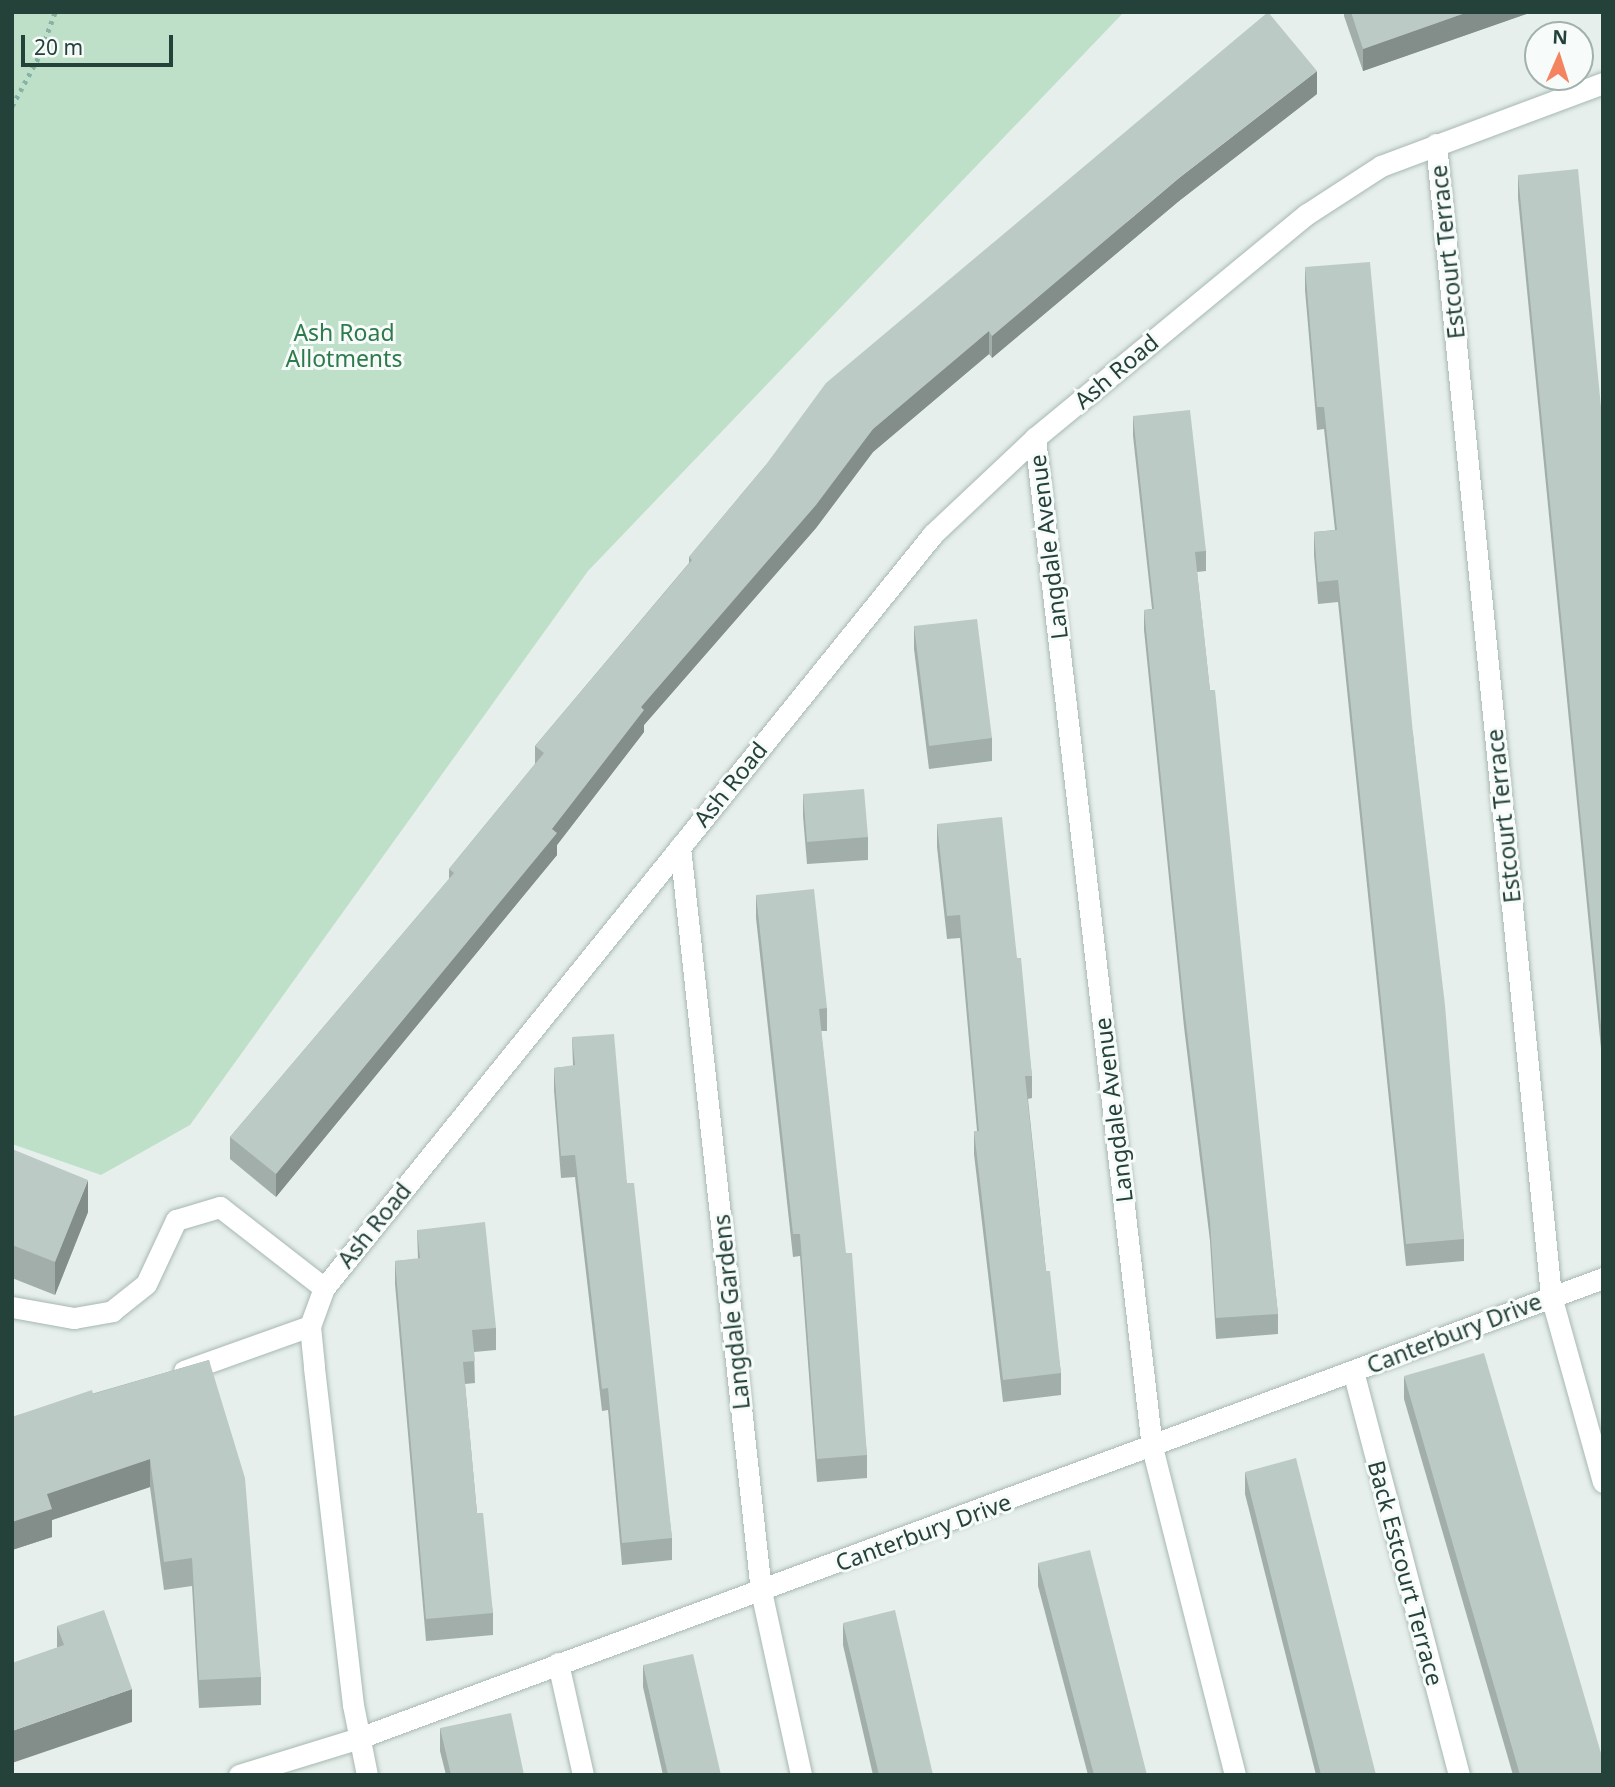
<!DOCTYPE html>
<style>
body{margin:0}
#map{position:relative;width:1615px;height:1787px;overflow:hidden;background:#e6efeb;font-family:"Noto Sans",sans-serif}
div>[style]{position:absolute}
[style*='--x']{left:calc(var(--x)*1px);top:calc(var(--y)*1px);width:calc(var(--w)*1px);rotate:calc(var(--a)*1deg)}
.green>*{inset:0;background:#bfe0c8}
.path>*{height:4.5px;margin-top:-2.25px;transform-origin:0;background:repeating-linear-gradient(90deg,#86b3a5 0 3.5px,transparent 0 8.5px)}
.roads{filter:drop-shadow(0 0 2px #a8b8b2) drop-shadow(0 0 2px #a8b8b2)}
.lane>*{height:21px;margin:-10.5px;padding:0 10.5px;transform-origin:10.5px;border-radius:10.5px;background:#fff}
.street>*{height:21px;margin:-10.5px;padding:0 10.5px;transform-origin:10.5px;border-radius:10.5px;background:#fff}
.wall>*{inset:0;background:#a1aea9}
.shaded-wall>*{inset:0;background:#838d89}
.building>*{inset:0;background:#bbcac4}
span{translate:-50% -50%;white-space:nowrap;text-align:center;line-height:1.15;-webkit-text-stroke:6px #f7fbf9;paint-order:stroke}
.street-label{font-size:23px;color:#24423a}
.park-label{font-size:23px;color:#2d7a4b}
.frame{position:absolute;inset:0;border:14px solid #24423a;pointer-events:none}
.north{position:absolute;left:1524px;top:21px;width:70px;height:70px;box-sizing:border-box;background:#f7fbf9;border:2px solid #a3b1ad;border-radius:50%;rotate:3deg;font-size:19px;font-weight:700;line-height:28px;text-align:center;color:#24423a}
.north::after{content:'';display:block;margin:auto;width:24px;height:32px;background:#f4845f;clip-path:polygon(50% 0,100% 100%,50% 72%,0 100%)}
.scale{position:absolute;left:21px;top:35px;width:152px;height:32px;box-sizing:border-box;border:4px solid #24423a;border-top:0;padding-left:9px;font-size:21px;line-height:24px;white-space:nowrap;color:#24423a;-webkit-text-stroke:5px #f7fbf9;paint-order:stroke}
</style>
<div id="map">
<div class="green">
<div style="clip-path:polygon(12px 12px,1124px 12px,588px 571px,190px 1125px,101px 1175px,12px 1144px)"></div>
</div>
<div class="path">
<div style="--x:12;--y:106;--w:57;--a:-61.6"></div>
<div style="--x:39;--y:56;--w:47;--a:-70"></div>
</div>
<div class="roads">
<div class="lane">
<div style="--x:12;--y:1307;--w:63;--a:10.1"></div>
<div style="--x:74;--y:1318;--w:39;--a:-10"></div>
<div style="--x:112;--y:1311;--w:43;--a:-38.5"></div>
<div style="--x:146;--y:1284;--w:71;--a:-64.9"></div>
<div style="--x:176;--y:1220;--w:46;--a:-16.5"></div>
<div style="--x:220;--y:1207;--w:132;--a:37.9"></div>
<div style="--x:184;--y:1371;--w:134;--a:-19.7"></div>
<div style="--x:1353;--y:1371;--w:418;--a:75.3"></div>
<div style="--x:558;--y:1663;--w:115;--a:77.4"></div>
</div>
<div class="street">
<div style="--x:1436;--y:144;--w:1158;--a:84.3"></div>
<div style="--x:1551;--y:1296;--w:193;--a:74.4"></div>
<div style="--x:1035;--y:438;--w:1016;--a:83.39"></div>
<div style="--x:1152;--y:1447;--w:338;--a:75.8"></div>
<div style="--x:680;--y:847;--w:748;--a:83.79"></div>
<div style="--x:761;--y:1591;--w:188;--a:77.7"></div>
<div style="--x:239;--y:1775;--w:126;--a:-17.1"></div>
<div style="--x:359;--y:1738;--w:1326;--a:-20.29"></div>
<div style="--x:367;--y:1775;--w:71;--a:-101.3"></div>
<div style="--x:353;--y:1705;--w:341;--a:-96.6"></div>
<div style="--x:314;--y:1366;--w:40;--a:-95.7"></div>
<div style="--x:310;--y:1326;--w:40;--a:-69.8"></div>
<div style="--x:324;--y:1288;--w:969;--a:-51.07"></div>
<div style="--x:933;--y:534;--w:140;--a:-43.3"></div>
<div style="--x:1035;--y:438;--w:352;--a:-39.5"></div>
<div style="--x:1307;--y:214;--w:88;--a:-33"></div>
<div style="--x:1381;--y:166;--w:237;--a:-20.5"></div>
</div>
</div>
<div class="wall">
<div style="clip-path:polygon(1344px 12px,1532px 12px,1363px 71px,1344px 16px)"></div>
<div style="clip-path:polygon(1317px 94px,1179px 201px,992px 358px,989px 354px,873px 452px,816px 528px,644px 725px,644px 732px,557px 845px,557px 855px,276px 1197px,230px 1159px,230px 1137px,449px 879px,449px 869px,535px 764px,535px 746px,689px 563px,689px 557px,765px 466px)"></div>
<div style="clip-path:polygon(1518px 175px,1603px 428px,1603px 1069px,1518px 198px)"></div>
<div style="clip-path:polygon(1305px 267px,1413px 734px,1464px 1239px,1464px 1261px,1406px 1266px,1338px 602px,1318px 604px,1314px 555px,1314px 532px,1335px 530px,1324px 429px,1317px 430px,1305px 290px)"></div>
<div style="clip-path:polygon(1133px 416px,1206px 551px,1206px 571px,1197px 572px,1278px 1314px,1278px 1334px,1216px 1339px,1210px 1241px,1184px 1027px,1144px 630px,1144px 610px,1152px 609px,1133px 436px)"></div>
<div style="clip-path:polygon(914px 626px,992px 738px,992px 761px,929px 769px,914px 649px)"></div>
<div style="clip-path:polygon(803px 794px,868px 837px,868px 860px,807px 864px,803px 816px)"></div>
<div style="clip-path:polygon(937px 824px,1017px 958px,1032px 1076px,1032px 1098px,1028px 1099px,1046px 1271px,1061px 1373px,1061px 1395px,1003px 1402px,974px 1154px,974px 1131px,977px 1131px,960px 938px,947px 939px,937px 847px)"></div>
<div style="clip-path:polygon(756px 895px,827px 1008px,827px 1031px,821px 1031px,867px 1455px,867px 1478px,817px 1482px,800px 1256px,793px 1257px,756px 918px)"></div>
<div style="clip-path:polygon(572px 1037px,627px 1183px,672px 1538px,672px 1560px,622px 1565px,608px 1410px,602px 1411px,575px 1177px,561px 1178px,554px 1090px,554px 1068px,573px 1066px)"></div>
<div style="clip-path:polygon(12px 1149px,88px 1212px,55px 1295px,12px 1278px)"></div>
<div style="clip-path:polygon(417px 1230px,496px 1328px,496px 1350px,474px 1352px,475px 1383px,465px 1384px,477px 1513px,493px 1613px,493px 1635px,426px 1641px,395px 1284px,395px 1261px,418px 1259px)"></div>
<div style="clip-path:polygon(209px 1360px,261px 1677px,261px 1705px,199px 1708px,192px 1586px,164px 1590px,150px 1487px,52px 1520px,52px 1537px,12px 1550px,12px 1417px)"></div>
<div style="clip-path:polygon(1404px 1376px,1603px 1775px,1513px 1775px,1404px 1399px)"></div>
<div style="clip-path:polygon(1245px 1472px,1376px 1775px,1316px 1775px,1245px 1494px)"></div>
<div style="clip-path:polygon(1038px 1563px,1147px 1775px,1088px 1775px,1038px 1586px)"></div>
<div style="clip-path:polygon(843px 1623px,933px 1775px,873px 1775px,843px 1645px)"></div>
<div style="clip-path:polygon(57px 1626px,132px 1722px,57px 1647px)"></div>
<div style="clip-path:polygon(643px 1665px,721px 1775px,663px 1775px,643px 1687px)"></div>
<div style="clip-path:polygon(440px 1728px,524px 1775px,446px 1775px,440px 1751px)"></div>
</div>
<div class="shaded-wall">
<div style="clip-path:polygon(1468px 12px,1532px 12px,1363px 71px,1363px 49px)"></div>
<div style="clip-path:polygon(1317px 71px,1317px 94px,1179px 201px,992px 358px,992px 336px,1179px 178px)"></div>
<div style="clip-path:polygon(989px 331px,989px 354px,873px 452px,816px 528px,644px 725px,644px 732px,557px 845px,557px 855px,276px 1197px,276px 1174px,641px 707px,873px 429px)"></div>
<div style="clip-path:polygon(88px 1180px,88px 1212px,55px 1295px,55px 1262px)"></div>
<div style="clip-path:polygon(150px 1459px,150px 1487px,52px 1520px,52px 1537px,12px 1550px,12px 1522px,47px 1494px)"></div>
<div style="clip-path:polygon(132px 1689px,132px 1722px,12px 1763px,12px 1731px)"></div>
</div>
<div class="building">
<div style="clip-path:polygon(1268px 12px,1317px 71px,1179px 178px,992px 336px,989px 331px,873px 429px,816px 505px,641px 707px,644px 710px,552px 829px,557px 833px,276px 1174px,230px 1137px,454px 873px,449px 869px,544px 753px,535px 746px,692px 560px,689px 557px,765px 466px,826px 383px)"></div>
<div style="clip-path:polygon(1351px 12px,1468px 12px,1363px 49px)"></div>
<div style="clip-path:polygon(1578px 169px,1603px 428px,1603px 1047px,1518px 175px)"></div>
<div style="clip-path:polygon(1370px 262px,1413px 734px,1445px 1005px,1464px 1239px,1406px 1244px,1338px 580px,1318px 582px,1314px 532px,1337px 530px,1324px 407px,1317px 407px,1305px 267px)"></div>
<div style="clip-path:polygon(1190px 410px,1206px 551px,1195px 552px,1210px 690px,1215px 690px,1278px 1314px,1216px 1318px,1210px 1221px,1184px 1007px,1144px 610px,1154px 609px,1133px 416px)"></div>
<div style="clip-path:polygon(977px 619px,992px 738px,929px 746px,914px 626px)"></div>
<div style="clip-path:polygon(864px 789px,868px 837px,807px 842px,803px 794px)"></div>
<div style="clip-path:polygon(1002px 817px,1017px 958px,1021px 958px,1032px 1076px,1025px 1076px,1046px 1271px,1050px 1271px,1061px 1373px,1003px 1380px,974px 1131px,979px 1131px,960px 915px,947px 916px,937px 824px)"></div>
<div style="clip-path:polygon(814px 889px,827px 1008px,819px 1009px,846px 1253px,852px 1253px,867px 1455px,817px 1459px,800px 1234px,793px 1234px,756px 895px)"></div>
<div style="clip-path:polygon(614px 1034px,627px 1183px,634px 1183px,672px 1538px,622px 1543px,608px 1388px,602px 1389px,575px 1155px,561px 1156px,554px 1068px,575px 1065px,572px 1037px)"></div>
<div style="clip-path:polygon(12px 1149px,88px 1180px,55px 1262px,12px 1245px)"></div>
<div style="clip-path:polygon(485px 1222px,496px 1328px,472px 1330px,475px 1361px,463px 1362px,477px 1513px,483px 1513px,493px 1613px,426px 1619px,395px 1261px,420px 1258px,417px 1230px)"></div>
<div style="clip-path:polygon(1484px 1353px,1603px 1760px,1603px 1775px,1520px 1775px,1404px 1376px)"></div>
<div style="clip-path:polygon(209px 1360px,245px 1478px,261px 1677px,199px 1680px,192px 1558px,164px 1562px,150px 1459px,47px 1494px,52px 1509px,12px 1522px,12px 1417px,92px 1390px,93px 1394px)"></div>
<div style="clip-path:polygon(1296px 1458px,1376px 1775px,1321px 1775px,1245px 1472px)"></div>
<div style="clip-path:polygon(1090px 1550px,1147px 1775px,1094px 1775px,1038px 1563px)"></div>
<div style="clip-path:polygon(104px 1610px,132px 1689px,12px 1731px,12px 1663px,64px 1645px,57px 1626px)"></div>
<div style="clip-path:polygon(895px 1610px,933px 1775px,879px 1775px,843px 1623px)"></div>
<div style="clip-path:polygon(693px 1654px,721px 1775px,668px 1775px,643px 1665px)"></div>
<div style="clip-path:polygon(511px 1713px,524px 1775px,451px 1775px,440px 1728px)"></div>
</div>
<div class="street-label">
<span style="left:1447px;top:252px;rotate:-96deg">Estcourt Terrace</span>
<span style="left:1116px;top:371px;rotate:-40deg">Ash Road</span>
<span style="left:1048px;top:547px;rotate:-97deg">Langdale Avenue</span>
<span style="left:730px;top:784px;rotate:-51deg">Ash Road</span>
<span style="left:1503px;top:816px;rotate:-96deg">Estcourt Terrace</span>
<span style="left:1113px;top:1110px;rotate:-97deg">Langdale Avenue</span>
<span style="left:374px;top:1225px;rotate:-51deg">Ash Road</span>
<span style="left:731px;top:1312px;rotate:-96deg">Langdale Gardens</span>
<span style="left:1454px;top:1333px;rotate:-21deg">Canterbury Drive</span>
<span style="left:923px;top:1532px;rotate:-20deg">Canterbury Drive</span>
<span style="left:1406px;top:1573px;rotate:75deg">Back Estcourt Terrace</span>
</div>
<div class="park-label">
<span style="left:344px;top:345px">Ash Road<br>Allotments</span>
</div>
<div class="frame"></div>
<div class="north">N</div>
<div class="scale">20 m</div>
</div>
